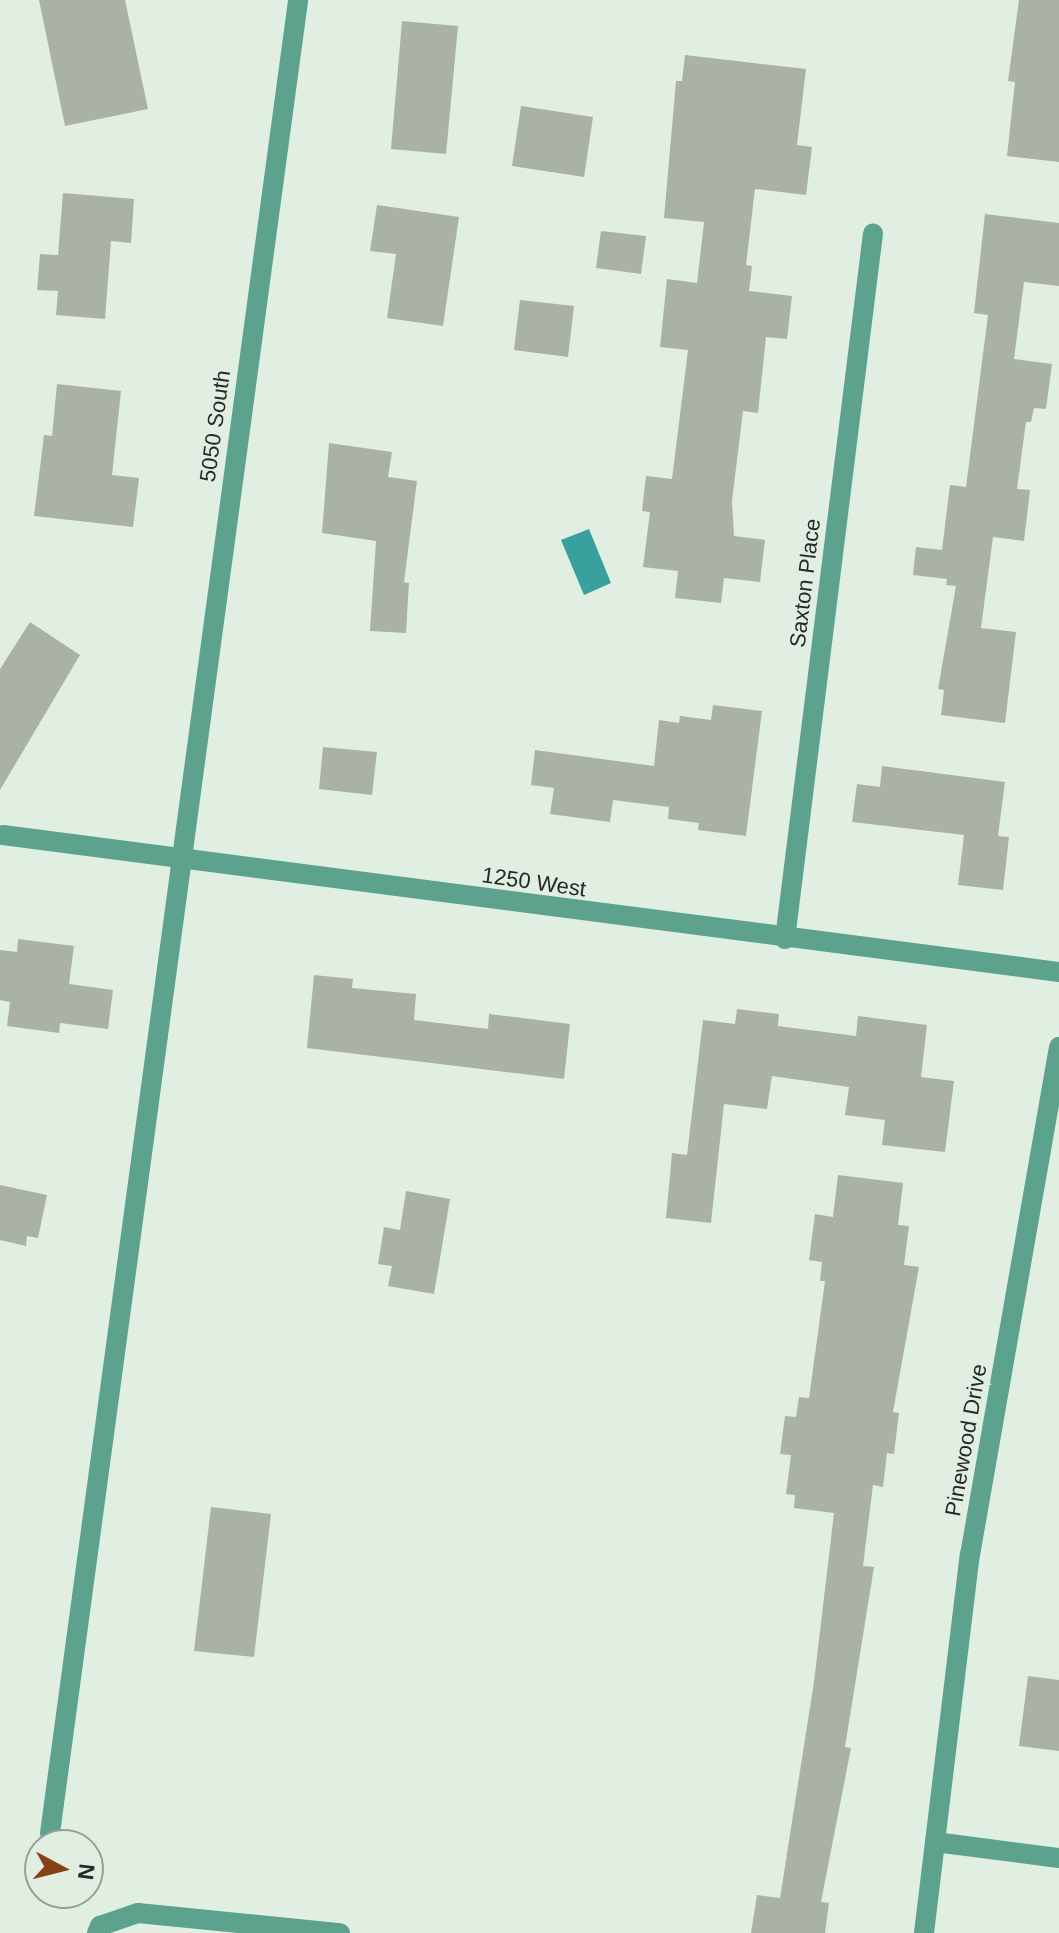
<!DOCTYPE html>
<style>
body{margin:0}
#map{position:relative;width:1059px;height:1933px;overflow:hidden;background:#e1efe3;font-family:Arial,sans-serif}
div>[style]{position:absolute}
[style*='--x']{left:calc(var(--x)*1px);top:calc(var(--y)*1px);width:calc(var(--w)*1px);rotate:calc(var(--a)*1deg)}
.water>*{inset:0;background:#39a19d}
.building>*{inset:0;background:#aab2a4}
.minor>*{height:20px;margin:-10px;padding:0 10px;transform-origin:10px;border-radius:10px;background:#5ca28c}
span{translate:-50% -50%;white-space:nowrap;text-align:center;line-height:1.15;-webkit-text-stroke:6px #e1efe3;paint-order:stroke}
.street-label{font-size:22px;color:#252a26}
.north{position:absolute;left:24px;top:1829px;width:80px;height:80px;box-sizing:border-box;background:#e1efe3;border:2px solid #96a097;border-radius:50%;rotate:97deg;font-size:22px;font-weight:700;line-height:32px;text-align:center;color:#252a26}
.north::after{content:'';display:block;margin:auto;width:28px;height:36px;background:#864216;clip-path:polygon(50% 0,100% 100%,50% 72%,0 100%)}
</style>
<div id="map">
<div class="water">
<div style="clip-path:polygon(589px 529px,611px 583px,584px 595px,561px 540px)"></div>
</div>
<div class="building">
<div style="clip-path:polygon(39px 0,125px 0,148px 109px,65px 126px)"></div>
<div style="clip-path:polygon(1019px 0,1059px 0,1059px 162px,1007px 156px,1015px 82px,1008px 81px)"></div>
<div style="clip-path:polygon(402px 21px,458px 26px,446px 154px,391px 149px)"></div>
<div style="clip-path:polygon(685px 55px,806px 69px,797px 145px,812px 147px,806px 195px,755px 189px,746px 265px,752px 266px,749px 291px,792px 296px,787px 339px,766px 337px,758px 413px,743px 411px,732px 501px,734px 536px,765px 540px,760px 582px,724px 578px,721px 603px,675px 598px,678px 571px,643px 567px,650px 512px,642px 511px,646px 476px,672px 479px,688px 350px,660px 347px,667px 279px,697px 283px,704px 222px,664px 218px,676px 81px,682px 81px)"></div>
<div style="clip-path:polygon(521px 106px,593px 117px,584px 177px,512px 166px)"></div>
<div style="clip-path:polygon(63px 193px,134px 199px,131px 243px,111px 241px,105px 319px,56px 315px,58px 291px,37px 290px,40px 254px,58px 255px)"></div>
<div style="clip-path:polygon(377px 205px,459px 217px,443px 326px,387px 318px,396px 254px,370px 251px)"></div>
<div style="clip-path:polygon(985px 214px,1059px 223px,1059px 286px,1024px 282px,1014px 359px,1052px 364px,1046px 409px,1034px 408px,1031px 422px,1026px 422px,1017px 489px,1030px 490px,1024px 541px,993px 537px,981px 628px,1016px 632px,1005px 723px,941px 715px,944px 690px,938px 689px,956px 586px,946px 585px,947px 579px,913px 575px,916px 547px,942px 550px,950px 485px,966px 487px,988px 315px,974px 313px)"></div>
<div style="clip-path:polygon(601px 231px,646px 236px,641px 274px,596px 268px)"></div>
<div style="clip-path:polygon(520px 300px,574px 306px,568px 357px,514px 350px)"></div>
<div style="clip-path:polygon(57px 384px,121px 391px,112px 475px,139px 478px,133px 527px,34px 516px,44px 435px,52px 436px)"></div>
<div style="clip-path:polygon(329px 443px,392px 452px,388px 477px,417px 481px,404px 582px,409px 583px,406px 633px,370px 631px,376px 541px,322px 533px)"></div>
<div style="clip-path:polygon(30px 622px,80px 655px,0 790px,0 669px)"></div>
<div style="clip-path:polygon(713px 705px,762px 711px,746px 836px,698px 830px,699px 823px,668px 819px,669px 807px,613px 800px,610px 822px,550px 814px,554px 788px,531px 785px,535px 750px,654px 766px,659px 720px,679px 723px,680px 716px,711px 720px)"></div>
<div style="clip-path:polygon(323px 747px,377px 752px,372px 795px,319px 789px)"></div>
<div style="clip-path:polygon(882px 766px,1005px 782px,998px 836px,1009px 837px,1003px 890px,958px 885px,964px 835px,852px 822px,857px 784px,880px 787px)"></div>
<div style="clip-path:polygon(18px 939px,74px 946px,69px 984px,113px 990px,108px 1029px,60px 1023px,59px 1033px,7px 1026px,10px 1002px,0 1000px,0 950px,17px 952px)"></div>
<div style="clip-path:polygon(314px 975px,353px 979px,352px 988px,416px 994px,414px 1020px,488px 1029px,489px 1014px,570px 1024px,564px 1079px,307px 1048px)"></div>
<div style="clip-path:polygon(737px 1009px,779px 1014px,778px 1026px,856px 1036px,858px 1016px,927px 1025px,921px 1077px,954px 1081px,945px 1152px,882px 1145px,885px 1120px,845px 1115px,849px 1087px,772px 1076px,767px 1109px,724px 1104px,711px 1223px,666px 1218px,672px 1153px,687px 1155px,703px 1020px,735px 1024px)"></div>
<div style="clip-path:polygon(838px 1175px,903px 1183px,898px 1225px,909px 1226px,904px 1265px,919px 1267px,893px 1412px,899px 1413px,894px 1454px,887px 1453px,883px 1487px,873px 1485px,863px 1566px,874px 1567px,845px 1747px,851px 1748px,821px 1902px,829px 1903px,825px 1933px,751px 1933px,757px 1895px,780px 1898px,814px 1682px,834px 1513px,794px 1508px,795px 1495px,786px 1494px,791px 1455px,780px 1454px,785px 1416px,796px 1417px,799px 1397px,809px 1398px,825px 1281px,820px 1281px,822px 1262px,809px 1260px,815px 1214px,833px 1217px)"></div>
<div style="clip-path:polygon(0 1185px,47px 1195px,38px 1238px,27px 1236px,26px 1246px,0 1240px)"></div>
<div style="clip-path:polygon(406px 1191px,450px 1199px,434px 1294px,388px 1286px,392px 1266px,378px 1264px,384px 1227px,400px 1230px)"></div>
<div style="clip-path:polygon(211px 1507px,271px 1514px,254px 1657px,194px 1651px)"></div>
<div style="clip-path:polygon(1028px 1676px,1059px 1680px,1059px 1751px,1019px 1746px)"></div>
</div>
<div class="minor">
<div style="--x:3;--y:835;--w:1065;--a:7.39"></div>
<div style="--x:785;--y:939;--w:711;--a:-82.89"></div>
<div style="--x:50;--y:1833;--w:1850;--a:-82.29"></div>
<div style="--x:935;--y:1842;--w:125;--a:7.4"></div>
<div style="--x:97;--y:1933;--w:8;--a:-67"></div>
<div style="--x:100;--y:1926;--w:40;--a:-18.9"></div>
<div style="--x:138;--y:1913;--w:203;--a:5.7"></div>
<div style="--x:924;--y:1933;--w:381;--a:-83.1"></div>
<div style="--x:970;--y:1555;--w:516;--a:-80.06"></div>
</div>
<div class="street-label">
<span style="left:215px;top:426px;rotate:-82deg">5050 South</span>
<span style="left:805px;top:583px;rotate:-83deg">Saxton Place</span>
<span style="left:534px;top:882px;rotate:8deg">1250 West</span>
<span style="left:966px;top:1440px;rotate:-80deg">Pinewood Drive</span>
</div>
<div class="north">N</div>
</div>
